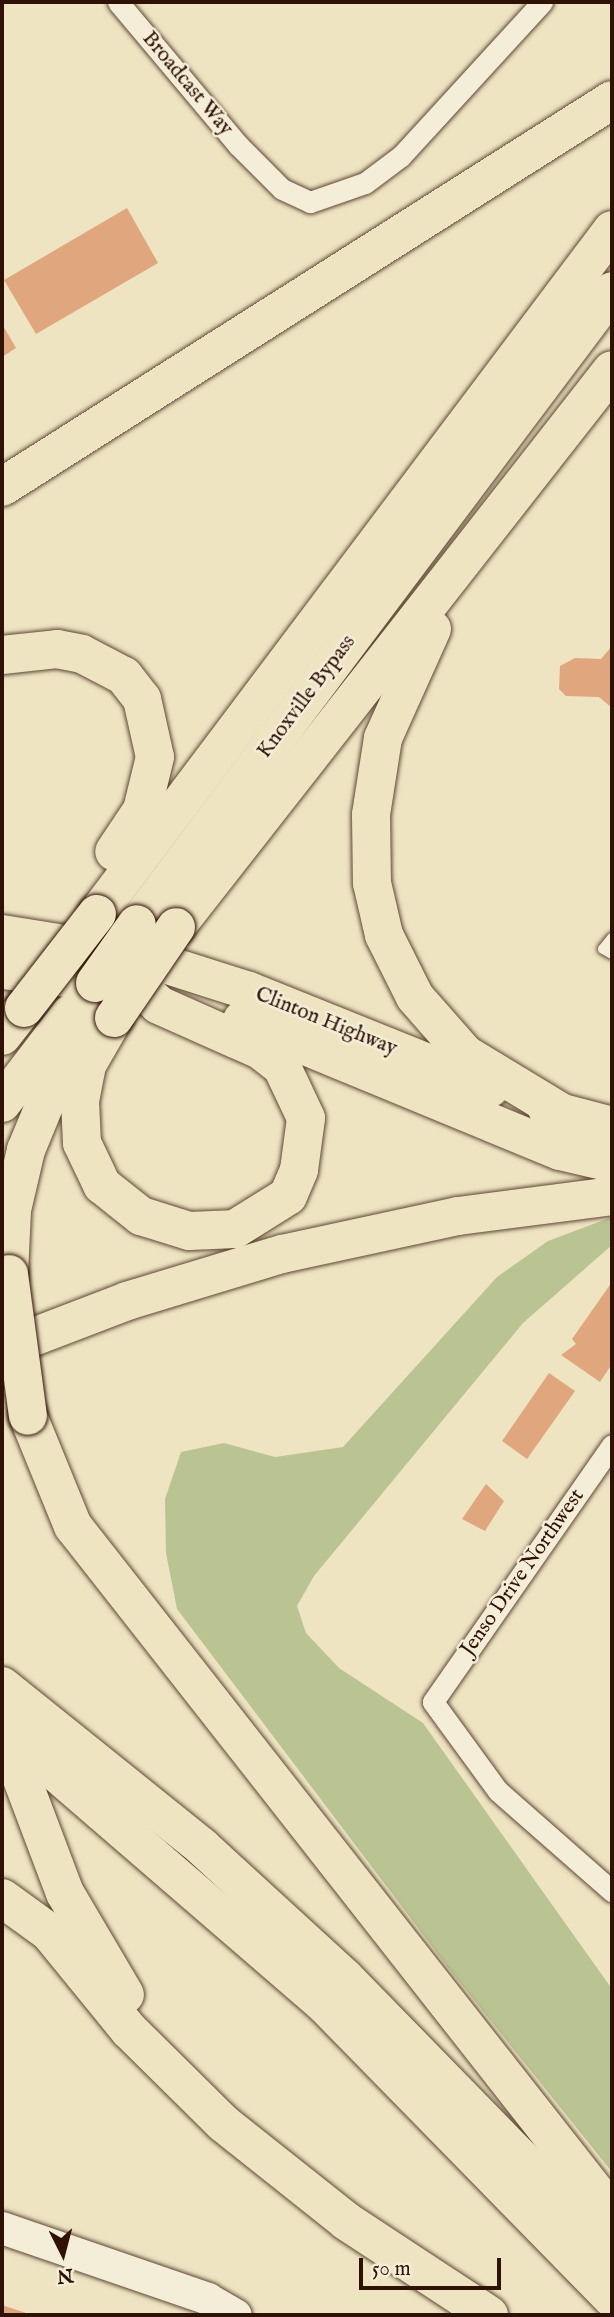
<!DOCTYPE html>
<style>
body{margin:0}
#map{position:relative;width:614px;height:2317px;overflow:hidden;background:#eee4c2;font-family:"IM FELL English",serif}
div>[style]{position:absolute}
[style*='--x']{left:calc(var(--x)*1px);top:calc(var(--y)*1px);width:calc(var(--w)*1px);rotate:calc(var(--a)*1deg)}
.green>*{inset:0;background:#bac492}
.building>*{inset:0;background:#e0a67d}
.roads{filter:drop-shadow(0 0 2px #5f4635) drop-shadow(0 0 2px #5f4635)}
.lane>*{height:10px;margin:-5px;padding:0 5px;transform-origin:5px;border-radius:5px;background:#f4edd7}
.street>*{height:21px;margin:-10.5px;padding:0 10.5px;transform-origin:10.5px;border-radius:10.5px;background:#f4edd7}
.secondary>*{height:32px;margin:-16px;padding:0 16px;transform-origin:16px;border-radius:16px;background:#f4edd7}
.highway>*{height:38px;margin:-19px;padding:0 19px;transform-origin:19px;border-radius:19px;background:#eee4c2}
.bridges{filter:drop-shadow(0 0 2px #2f1106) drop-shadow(0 0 2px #2f1106)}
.highway-bridge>*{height:38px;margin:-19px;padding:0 19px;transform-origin:19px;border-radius:19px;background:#eee4c2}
span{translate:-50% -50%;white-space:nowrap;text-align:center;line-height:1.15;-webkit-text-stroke:5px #f4edd7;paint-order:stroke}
.street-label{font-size:21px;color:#2f1106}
.frame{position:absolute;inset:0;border:4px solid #2f1106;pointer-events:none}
.north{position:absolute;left:28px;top:2219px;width:70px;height:70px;-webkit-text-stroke:5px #f4edd7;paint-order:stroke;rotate:174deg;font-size:19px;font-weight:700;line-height:28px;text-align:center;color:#2f1106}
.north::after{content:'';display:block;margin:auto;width:24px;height:32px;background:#2f1106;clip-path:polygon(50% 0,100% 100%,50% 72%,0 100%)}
.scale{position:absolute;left:359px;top:2258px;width:142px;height:32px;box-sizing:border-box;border:4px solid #2f1106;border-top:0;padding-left:9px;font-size:21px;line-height:24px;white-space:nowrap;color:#2f1106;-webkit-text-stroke:5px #f4edd7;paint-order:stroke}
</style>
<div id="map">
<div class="green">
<div style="clip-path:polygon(612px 1217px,612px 1245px,523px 1323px,314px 1576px,297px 1606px,306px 1633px,339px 1668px,423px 1723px,612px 1989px,612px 2172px,446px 1965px,177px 1609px,166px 1553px,165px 1499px,181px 1452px,224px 1443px,275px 1457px,343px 1447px,497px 1277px,548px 1241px)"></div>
</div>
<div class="building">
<div style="clip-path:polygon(127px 208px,158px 263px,36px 334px,4px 280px)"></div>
<div style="clip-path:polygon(2px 324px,16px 348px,2px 357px)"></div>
<div style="clip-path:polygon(612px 646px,612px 708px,599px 697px,566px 696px,559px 689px,560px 666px,575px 658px,601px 659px)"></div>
<div style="clip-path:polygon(612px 1282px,612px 1364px,600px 1382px,561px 1355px,576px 1344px,572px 1339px)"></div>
<div style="clip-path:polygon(549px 1373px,575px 1391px,527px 1459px,502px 1441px)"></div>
<div style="clip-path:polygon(486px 1484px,504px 1501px,485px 1531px,462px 1519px)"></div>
<div style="clip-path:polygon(2px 2305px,32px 2315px,2px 2315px)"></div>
</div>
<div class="roads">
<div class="lane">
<div style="--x:612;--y:938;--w:14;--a:129"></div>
<div style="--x:603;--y:949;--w:10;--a:29"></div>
</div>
<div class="street">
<div style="--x:118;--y:2;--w:187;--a:50"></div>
<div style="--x:238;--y:145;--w:62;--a:45"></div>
<div style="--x:282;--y:189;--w:31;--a:25"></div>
<div style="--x:310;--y:202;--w:58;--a:-19.1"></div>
<div style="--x:365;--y:183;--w:45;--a:-36.9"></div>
<div style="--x:401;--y:156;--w:209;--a:-47.5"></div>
<div style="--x:612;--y:1445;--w:313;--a:124.9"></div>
<div style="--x:433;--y:1702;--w:110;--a:53.9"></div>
<div style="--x:498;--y:1791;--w:152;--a:41.3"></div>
</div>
<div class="secondary">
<div style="--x:2;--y:2228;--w:218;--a:19"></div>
<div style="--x:208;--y:2299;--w:32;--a:30"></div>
</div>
<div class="highway">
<div style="--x:2;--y:487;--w:722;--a:-32.39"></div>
<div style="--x:432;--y:629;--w:120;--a:114.2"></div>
<div style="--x:383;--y:738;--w:78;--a:98.9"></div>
<div style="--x:371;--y:815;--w:68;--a:89.2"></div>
<div style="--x:372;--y:883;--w:53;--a:77"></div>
<div style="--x:384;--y:935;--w:69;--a:63.4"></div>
<div style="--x:415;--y:997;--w:76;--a:48.7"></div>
<div style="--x:465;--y:1054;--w:122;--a:31.2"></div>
<div style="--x:2;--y:655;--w:55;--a:-6.2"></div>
<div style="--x:57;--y:649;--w:25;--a:11"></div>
<div style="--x:82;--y:654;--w:47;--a:27.6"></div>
<div style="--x:124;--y:676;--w:29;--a:52"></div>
<div style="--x:142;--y:699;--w:59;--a:77.4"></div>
<div style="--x:155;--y:757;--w:55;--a:103.8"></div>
<div style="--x:142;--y:810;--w:50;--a:123.7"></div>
<div style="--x:97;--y:914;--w:856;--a:-53.02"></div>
<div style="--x:137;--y:924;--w:791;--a:-53.12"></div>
<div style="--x:176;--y:927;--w:707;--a:-51.95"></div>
<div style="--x:2;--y:934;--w:139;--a:9.1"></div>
<div style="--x:139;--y:956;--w:115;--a:17.7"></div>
<div style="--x:249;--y:991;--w:260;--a:21.9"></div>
<div style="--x:2;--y:970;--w:127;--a:7.2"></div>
<div style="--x:114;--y:1018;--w:54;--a:119.9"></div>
<div style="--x:87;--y:1065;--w:37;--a:101"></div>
<div style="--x:80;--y:1101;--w:42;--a:87.3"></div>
<div style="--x:82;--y:1143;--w:47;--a:64.5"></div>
<div style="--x:102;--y:1185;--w:50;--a:38.5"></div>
<div style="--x:141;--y:1216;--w:50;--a:17.4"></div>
<div style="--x:189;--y:1231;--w:46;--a:-2.5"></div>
<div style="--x:235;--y:1229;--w:62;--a:-31.9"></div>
<div style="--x:288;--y:1196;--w:28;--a:-67"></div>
<div style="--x:299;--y:1170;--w:52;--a:-82.3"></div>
<div style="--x:306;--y:1118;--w:56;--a:-115.2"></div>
<div style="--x:282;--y:1067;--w:28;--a:-142"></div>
<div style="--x:260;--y:1050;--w:111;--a:-156"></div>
<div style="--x:159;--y:1005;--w:25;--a:-137"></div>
<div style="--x:242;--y:1020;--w:344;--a:22.4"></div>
<div style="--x:560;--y:1151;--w:53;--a:13"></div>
<div style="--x:2;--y:1036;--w:36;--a:-52"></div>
<div style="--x:2;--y:1103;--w:113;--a:-52.5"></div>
<div style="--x:547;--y:1109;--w:67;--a:14.7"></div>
<div style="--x:9;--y:1274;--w:64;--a:-87.3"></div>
<div style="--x:12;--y:1210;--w:62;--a:-76.9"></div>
<div style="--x:26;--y:1150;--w:181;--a:-67.6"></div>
<div style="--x:2;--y:1349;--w:134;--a:-21"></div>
<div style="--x:127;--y:1301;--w:162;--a:-16.9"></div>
<div style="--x:282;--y:1254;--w:180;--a:-12.2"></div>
<div style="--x:458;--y:1216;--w:155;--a:-7.4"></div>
<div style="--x:28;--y:1416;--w:119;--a:67.8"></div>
<div style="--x:73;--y:1526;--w:873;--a:51.88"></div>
<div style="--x:2;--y:1686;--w:257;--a:38.8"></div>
<div style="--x:202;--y:1847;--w:194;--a:42.5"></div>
<div style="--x:345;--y:1978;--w:383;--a:45.7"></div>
<div style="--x:2;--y:1726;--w:427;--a:40.8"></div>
<div style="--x:325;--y:2005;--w:410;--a:45.6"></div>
<div style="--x:3;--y:1729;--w:175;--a:69.3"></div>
<div style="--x:65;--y:1893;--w:118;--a:59.5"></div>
<div style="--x:2;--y:1898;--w:58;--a:35.9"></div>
<div style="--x:49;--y:1932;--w:127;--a:50.8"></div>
<div style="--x:129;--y:2030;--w:132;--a:44.7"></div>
<div style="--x:223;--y:2123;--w:157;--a:38.5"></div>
<div style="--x:346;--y:2221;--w:171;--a:33.3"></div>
</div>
</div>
<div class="bridges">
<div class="highway-bridge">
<div style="--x:95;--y:983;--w:72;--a:-54.6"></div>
<div style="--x:24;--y:1008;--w:119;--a:-52.2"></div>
<div style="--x:114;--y:1018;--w:110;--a:-55.7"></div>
<div style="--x:9;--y:1274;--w:143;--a:82.4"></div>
</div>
</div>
<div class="street-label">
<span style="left:187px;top:84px;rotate:50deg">Broadcast Way</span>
<span style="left:307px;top:697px;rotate:-53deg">Knoxville Bypass</span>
<span style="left:326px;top:1022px;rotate:22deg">Clinton Highway</span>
<span style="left:523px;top:1573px;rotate:-55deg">Jenso Drive Northwest</span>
</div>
<div class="frame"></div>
<div class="north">N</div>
<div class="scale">50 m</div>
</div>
